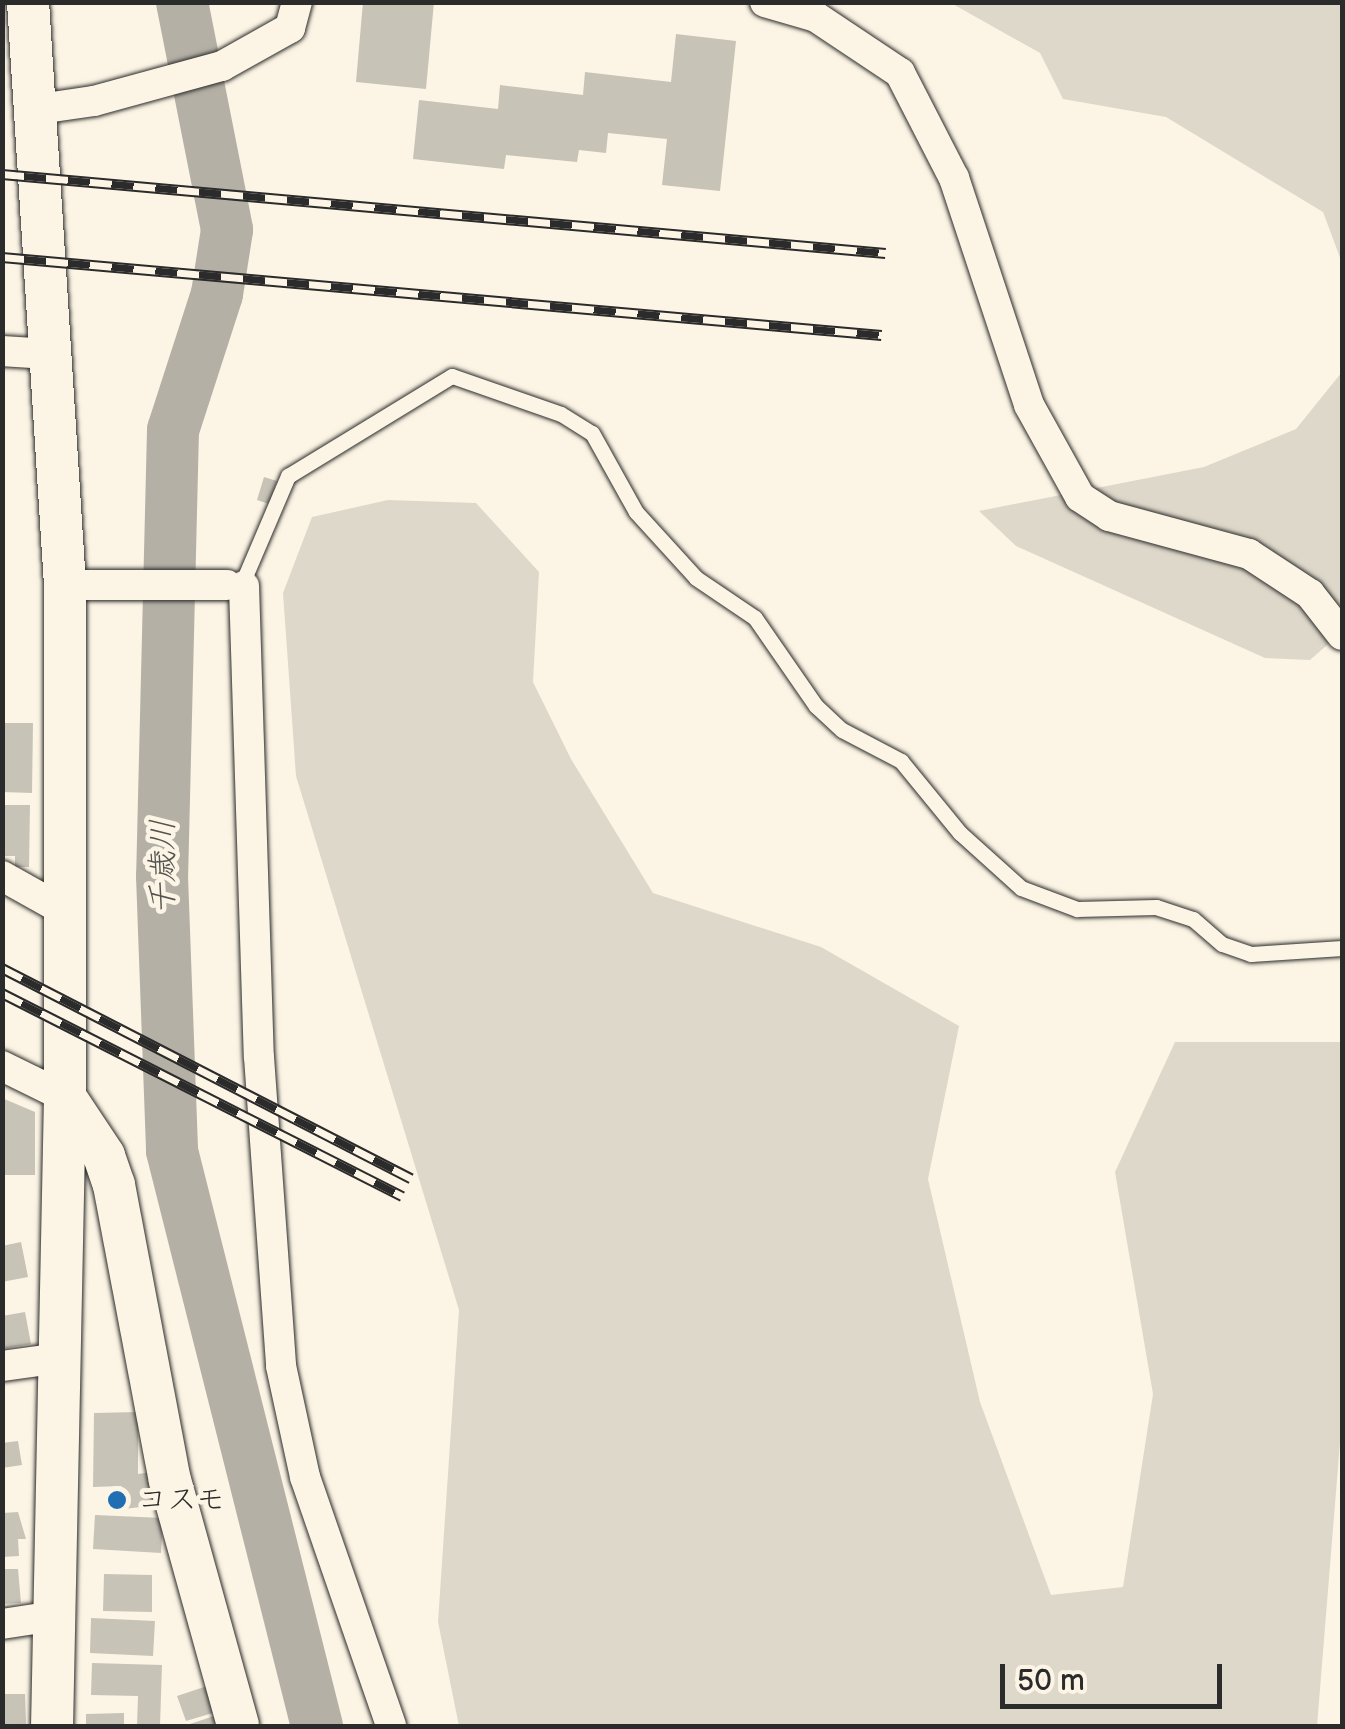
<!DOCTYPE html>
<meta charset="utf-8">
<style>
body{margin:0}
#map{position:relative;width:1345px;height:1729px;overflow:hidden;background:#fcf5e5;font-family:"Balsamiq Sans","Klee One",sans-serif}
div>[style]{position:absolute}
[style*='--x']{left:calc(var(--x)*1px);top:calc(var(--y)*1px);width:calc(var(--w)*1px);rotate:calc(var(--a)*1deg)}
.green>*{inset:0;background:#ded8ca}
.river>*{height:52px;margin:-26px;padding:0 26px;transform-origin:26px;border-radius:26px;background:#b4b0a5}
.building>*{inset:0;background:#c8c3b7}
.roads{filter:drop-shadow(0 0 2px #2b2b2b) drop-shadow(0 0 2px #2b2b2b)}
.lane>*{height:15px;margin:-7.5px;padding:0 7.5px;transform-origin:7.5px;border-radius:7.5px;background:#fcf5e5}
.street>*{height:30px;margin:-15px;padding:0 15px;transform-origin:15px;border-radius:15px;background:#fcf5e5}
.secondary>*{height:42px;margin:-21px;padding:0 21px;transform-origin:21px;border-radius:21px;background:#fcf5e5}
.rail>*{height:11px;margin-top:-5.5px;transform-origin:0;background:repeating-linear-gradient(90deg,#fcf5e5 0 22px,#2b2b2b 0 44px);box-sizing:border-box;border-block:2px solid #2b2b2b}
.dots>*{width:28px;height:28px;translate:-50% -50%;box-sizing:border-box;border:5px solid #fcf5e5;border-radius:50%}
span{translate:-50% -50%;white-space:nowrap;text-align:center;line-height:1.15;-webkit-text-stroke:9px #fcf5e5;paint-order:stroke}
.poi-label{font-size:30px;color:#2b2b2b}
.left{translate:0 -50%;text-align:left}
.water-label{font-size:32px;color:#545350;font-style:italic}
.frame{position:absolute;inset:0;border:5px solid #2b2b2b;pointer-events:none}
.scale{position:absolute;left:1000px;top:1664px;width:222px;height:45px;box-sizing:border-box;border:5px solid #2b2b2b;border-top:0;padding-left:12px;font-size:30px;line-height:35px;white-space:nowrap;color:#2b2b2b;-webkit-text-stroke:8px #fcf5e5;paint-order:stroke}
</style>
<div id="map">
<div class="green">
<div style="clip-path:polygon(951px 3px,1342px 3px,1342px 263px,1323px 212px,1166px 117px,1063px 99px,1040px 53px)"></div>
<div style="clip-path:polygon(1342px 372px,1342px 632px,1310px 660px,1265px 658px,1016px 546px,979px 511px,1204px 467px,1296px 429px)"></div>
<div style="clip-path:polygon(388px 500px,476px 503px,539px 572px,533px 682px,571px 759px,653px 893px,821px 947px,959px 1026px,928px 1179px,980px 1402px,1051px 1595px,1123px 1587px,1153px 1394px,1115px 1172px,1175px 1042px,1342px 1042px,1342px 1418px,1317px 1726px,459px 1726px,438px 1622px,459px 1310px,296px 776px,283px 593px,312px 517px)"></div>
</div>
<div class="river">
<div style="--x:182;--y:2;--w:232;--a:78.8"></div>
<div style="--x:227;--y:230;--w:65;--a:98.9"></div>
<div style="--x:217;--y:294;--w:143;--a:107.9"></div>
<div style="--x:173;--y:430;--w:446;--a:91.4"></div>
<div style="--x:162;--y:876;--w:275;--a:87.9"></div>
<div style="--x:172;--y:1151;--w:593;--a:75.85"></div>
</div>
<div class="building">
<div style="clip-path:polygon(363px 2px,434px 2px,426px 89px,356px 82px)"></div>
<div style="clip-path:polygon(676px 34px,736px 41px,720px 191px,662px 185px,667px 139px,608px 133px,606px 153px,579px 150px,577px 162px,506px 155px,504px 169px,413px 159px,419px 100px,498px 109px,500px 85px,583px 95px,585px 72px,671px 82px)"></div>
<div style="clip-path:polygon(264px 477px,277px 481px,269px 504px,257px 500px)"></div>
<div style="clip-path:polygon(2px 723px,33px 723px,32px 793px,2px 792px)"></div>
<div style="clip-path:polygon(2px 805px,30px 805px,29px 867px,15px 867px,15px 856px,2px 856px)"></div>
<div style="clip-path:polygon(2px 1098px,35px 1112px,35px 1175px,2px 1175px)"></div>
<div style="clip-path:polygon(21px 1242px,28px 1277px,2px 1282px,2px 1246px)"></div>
<div style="clip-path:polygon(25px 1312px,31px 1344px,2px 1349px,2px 1316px)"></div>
<div style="clip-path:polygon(138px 1412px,138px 1474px,153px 1472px,157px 1505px,124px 1509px,121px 1486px,93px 1487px,94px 1413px)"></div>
<div style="clip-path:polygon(18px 1441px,22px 1465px,2px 1468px,2px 1443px)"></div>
<div style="clip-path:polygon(18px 1512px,26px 1539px,18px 1539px,19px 1556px,2px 1557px,2px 1513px)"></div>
<div style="clip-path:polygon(95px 1515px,163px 1518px,161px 1553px,93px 1549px)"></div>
<div style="clip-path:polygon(2px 1569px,18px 1569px,21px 1603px,2px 1604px)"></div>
<div style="clip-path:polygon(104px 1574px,152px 1575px,152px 1612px,103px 1611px)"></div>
<div style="clip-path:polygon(91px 1618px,155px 1621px,153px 1656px,90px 1653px)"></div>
<div style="clip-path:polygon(92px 1663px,162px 1665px,160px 1726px,137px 1725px,138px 1696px,91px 1695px)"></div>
<div style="clip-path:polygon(207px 1686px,216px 1712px,186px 1721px,177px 1696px)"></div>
<div style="clip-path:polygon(2px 1694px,25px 1694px,26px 1726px,2px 1726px)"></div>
<div style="clip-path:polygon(124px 1713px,124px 1726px,86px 1726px,86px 1714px)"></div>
<div style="clip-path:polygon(214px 1716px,217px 1726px,184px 1726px)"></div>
</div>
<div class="roads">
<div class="lane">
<div style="--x:241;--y:586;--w:120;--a:-66.9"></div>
<div style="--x:288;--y:476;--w:192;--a:-31.4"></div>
<div style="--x:452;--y:376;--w:115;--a:19.2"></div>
<div style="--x:561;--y:414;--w:36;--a:32"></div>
<div style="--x:592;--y:433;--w:90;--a:60.9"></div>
<div style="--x:636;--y:512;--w:89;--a:47.7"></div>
<div style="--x:696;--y:578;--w:71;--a:34.1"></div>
<div style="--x:755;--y:618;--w:107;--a:55.3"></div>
<div style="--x:816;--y:706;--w:35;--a:43"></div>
<div style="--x:842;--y:730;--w:67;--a:27.7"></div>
<div style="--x:901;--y:761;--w:93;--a:50.7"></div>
<div style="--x:960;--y:833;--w:82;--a:42"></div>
<div style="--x:1021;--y:888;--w:60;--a:20.6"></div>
<div style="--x:1077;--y:909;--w:79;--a:-1.5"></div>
<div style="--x:1156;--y:907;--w:39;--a:18"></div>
<div style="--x:1193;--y:919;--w:38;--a:41"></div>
<div style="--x:1222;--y:944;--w:31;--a:19"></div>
<div style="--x:1251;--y:954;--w:91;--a:-3.8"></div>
</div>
<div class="street">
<div style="--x:765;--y:2;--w:53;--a:16.4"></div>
<div style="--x:816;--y:17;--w:101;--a:33.7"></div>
<div style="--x:900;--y:73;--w:118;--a:62.8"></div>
<div style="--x:954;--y:178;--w:239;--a:71.7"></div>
<div style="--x:1029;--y:405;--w:105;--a:61"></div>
<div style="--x:1080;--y:497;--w:35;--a:33"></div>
<div style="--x:1109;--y:516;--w:145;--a:15.2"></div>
<div style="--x:1249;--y:554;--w:73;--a:33.3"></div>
<div style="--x:1310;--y:594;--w:52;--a:52"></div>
<div style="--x:32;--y:110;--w:63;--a:-8.3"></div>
<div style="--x:94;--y:101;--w:133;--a:-15.3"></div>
<div style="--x:222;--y:66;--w:78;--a:-29.2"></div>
<div style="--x:290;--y:28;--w:27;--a:-75"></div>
<div style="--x:2;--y:351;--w:47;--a:3.7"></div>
<div style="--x:65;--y:585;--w:162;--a:0"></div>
<div style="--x:244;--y:586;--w:471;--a:88.2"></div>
<div style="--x:259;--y:1057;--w:310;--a:85.9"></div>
<div style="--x:281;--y:1366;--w:114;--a:77.8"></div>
<div style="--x:305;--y:1477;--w:263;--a:70.9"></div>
<div style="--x:2;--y:876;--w:68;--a:29.2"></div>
<div style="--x:2;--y:1066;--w:70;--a:26.2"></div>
<div style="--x:2;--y:1366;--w:59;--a:-7.9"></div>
<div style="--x:2;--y:1624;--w:53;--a:-8.7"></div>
</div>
<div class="secondary">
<div style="--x:28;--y:2;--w:584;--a:86.37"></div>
<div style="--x:65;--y:585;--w:512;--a:90"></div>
<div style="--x:65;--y:1097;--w:629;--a:91.18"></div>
<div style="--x:65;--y:1097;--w:71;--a:56.5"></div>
<div style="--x:104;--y:1156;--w:31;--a:71"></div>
<div style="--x:114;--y:1185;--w:300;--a:79.3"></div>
<div style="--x:170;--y:1480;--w:255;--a:74.5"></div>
</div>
</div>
<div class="rail">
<div style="--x:2;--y:174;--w:887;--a:5.11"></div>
<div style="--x:2;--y:257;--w:883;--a:5.07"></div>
<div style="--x:2;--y:968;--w:460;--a:27.2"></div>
<div style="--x:2;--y:993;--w:449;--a:26.9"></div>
</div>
<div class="dots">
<div style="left:117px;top:1500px;background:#1f6fb2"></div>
</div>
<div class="poi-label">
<span class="left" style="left:137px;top:1500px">コスモ</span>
</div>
<div class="water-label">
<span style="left:164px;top:867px;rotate:-90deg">千歳川</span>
</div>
<div class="frame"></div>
<div class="scale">50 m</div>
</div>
